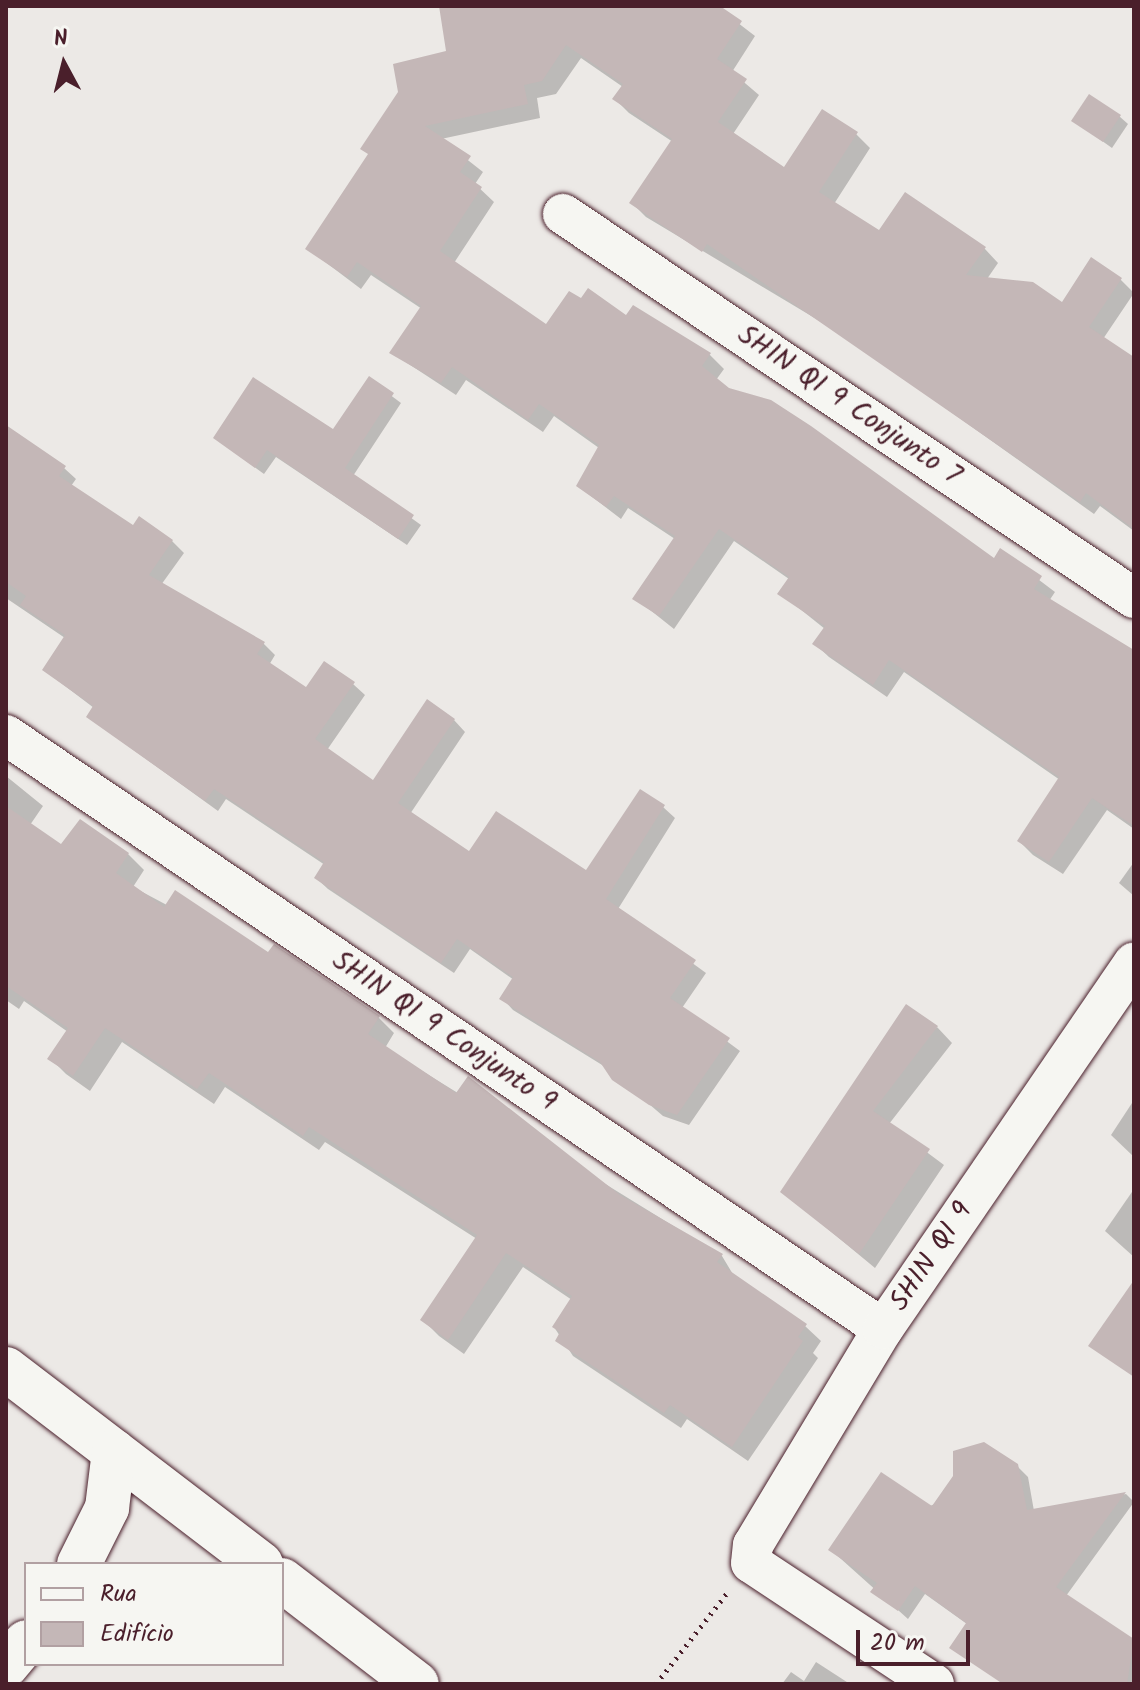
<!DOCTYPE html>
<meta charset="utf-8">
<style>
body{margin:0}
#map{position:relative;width:1140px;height:1690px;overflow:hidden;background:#ece9e6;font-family:Kalam,sans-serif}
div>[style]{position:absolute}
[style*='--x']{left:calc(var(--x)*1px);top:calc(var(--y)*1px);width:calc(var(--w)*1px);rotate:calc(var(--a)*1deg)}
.shadow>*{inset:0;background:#0003}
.building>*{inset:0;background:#c4b7b7}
.path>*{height:5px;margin-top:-2.5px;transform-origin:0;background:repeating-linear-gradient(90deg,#4a1f2b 0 2px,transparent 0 8px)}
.roads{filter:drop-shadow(0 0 2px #4a1f2b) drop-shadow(0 0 2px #4a1f2b)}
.minor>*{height:40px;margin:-20px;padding:0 20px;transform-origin:20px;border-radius:20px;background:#f6f6f2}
.major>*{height:44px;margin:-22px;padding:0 22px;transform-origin:22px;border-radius:22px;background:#f6f6f2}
span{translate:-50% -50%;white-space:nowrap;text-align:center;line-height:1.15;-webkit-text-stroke:7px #f6f6f2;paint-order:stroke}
.street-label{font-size:28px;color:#4a1f2b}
.frame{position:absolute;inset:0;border:8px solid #4a1f2b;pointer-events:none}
.legend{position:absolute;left:24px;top:1562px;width:260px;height:104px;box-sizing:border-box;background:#f6f6f2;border:2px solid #b1a0a2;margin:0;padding:10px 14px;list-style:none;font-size:24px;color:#4a1f2b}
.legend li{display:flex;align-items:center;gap:16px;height:40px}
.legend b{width:40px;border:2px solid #b1a0a2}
.north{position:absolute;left:24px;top:24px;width:80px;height:80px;-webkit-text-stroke:6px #f6f6f2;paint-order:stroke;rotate:353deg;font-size:22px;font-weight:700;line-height:32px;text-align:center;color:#4a1f2b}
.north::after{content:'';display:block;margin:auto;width:28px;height:36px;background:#4a1f2b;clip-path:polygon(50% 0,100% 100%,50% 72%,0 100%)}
.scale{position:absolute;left:856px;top:1630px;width:114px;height:36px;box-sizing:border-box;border:4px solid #4a1f2b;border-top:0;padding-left:10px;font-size:24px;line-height:28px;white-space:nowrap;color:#4a1f2b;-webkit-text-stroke:6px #f6f6f2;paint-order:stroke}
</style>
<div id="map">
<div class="shadow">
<div style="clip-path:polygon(456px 6px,716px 6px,755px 36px,732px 72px,759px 95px,733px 134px,785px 170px,856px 134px,870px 148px,834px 204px,879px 233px,985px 249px,998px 263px,987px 279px,1062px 305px,1120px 279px,1134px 293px,1103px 339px,1134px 359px,1134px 531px,1100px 506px,1094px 514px,843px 335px,646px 217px,632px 203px,673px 142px,629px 113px,615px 99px,623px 87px,581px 58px,556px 94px,537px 98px,540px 118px,441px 139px,483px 172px,475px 184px,494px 202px,454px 263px,547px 327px,626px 318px,710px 355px,724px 369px,716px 380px,995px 560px,1001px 551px,1055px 592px,1049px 601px,1134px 654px,1134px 829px,1107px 810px,1063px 874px,1033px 855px,1019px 841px,1060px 780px,904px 672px,887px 697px,829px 657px,815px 644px,825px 629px,780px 593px,789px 579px,734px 541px,674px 629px,635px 598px,675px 539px,628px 508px,621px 519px,578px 486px,599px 448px,554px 416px,543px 432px,466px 380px,456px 395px,392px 353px,422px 309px,371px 275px,361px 289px,308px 249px,448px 52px)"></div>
<div style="clip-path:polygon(1119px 116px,1128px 124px,1112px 148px,1074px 121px)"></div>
<div style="clip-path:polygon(369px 379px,401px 403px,353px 476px,421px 525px,407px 545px,276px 457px,264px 474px,215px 438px,334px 432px)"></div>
<div style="clip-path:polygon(6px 428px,64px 468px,76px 479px,71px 486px,133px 528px,172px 541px,184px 553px,161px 585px,263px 643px,275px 655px,269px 665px,307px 690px,353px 684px,365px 695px,327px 750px,374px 782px,454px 720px,465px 732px,410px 814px,469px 854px,586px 873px,663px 807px,675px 818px,618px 909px,706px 973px,682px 1008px,740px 1051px,689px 1125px,663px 1116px,607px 1068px,513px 1010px,502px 998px,514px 980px,470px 949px,454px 973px,328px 889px,316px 878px,325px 865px,226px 799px,218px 811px,88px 717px,94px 708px,44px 670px,65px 638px,6px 598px)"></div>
<div style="clip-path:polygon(6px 776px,43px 806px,30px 825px,61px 847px,128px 854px,144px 870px,133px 887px,379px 1018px,394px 1033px,385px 1048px,722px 1256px,734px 1276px,805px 1326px,821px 1341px,813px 1353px,818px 1358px,748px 1461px,687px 1419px,681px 1428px,573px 1356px,554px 1327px,572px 1300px,523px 1267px,464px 1354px,439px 1336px,423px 1320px,477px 1239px,325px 1142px,319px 1150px,225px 1087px,214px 1104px,122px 1042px,90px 1091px,66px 1074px,50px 1058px,68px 1032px,24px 1001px,19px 1009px,6px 1000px)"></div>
<div style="clip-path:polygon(1134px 862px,1134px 896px,1119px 883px)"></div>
<div style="clip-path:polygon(937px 1027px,952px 1043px,889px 1124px,944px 1165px,875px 1268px,783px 1192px)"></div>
<div style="clip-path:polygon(1134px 1100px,1134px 1157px,1111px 1135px)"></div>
<div style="clip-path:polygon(1134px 1189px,1134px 1257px,1105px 1231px)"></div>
<div style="clip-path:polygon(1018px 1467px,1028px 1477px,1034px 1511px,1126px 1494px,1134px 1502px,1066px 1596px,1131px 1639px,1134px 1634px,1134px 1684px,1005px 1684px,952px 1648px,967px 1624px,925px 1594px,908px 1619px,831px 1550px)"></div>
<div style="clip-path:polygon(816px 1662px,850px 1684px,782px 1684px,791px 1672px,804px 1681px)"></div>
</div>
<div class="building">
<div style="clip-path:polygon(439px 6px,720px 6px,742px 21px,717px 59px,747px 79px,718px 122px,784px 167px,822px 109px,858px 132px,819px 192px,879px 230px,905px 192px,986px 247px,966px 275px,1033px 282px,1062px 302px,1091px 257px,1122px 278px,1089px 327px,1134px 357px,1134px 529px,1086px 493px,1080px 502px,707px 244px,702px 252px,629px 203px,672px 139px,612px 99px,623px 84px,566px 45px,542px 81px,524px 85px,528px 104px,425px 126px,471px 156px,460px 172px,482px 187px,440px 251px,546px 324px,569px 291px,581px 298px,588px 288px,626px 315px,633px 305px,711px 353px,702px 366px,729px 388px,771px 400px,811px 426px,994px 558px,1000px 548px,1042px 576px,1034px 589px,1134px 650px,1134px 826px,1092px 798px,1049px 862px,1017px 841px,1059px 777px,889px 660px,873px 685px,812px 644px,825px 626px,777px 594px,789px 577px,719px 529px,659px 616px,632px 599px,675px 536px,614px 496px,606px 507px,576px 486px,599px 445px,539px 404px,528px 420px,452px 367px,441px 383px,389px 353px,421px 306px,357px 262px,347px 277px,305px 249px,368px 154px,360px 149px,398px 92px,393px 64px,446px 51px)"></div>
<div style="clip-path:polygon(1089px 94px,1121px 115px,1103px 142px,1071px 121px)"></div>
<div style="clip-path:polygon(369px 376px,394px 393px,345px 468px,414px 515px,398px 539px,267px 450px,255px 468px,213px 438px,253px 377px,333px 429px)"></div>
<div style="clip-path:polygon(6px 425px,66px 466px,59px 476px,133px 525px,139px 516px,173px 540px,149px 575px,265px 642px,257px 654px,306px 687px,324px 661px,355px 682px,315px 739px,373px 780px,427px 699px,455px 719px,398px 803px,469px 851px,496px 811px,586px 870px,640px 789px,665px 805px,606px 899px,696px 960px,670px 998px,730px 1038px,677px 1115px,649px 1105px,612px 1080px,600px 1062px,499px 999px,513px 977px,457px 939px,441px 963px,314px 878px,324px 862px,214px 789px,205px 801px,86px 717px,93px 706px,42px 670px,65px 635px,20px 605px,26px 596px,6px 582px)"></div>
<div style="clip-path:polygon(6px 806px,61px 844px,80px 819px,129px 853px,116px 873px,164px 907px,175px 890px,268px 952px,274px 944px,380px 1016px,368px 1034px,456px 1093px,468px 1076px,620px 1195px,723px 1254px,717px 1262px,807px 1324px,798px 1337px,803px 1341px,732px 1447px,670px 1405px,664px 1413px,555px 1341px,560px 1332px,552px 1327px,572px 1296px,506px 1253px,448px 1340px,420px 1320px,477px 1235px,309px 1127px,303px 1136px,209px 1073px,197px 1089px,105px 1028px,73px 1076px,47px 1059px,68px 1028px,6px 986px)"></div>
<div style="clip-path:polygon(906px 1004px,938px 1026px,873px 1111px,930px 1149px,859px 1254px,780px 1192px)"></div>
<div style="clip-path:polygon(1134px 1280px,1134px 1377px,1088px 1346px)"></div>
<div style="clip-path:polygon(984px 1442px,1018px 1464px,1027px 1510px,1126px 1492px,1056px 1587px,1134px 1639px,1127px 1684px,1003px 1684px,949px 1648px,966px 1623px,915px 1586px,898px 1611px,870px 1592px,877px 1583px,828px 1550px,881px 1472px,932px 1506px,953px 1476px,953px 1451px)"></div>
</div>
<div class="path">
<div style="--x:656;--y:1684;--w:117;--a:-52"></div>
</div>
<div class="roads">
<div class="minor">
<div style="--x:563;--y:214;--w:688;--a:33.92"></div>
<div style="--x:6;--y:735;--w:1059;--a:34.11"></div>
<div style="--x:934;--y:1684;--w:219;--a:-146.5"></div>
<div style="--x:751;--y:1563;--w:18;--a:-84"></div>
<div style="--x:753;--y:1545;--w:252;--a:-59"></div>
<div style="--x:883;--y:1329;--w:444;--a:-55.6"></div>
</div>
<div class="major">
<div style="--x:6;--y:1369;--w:321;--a:37.4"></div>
<div style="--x:79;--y:1564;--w:63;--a:-63.4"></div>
<div style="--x:107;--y:1508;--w:57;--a:-83"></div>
<div style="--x:282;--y:1580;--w:170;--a:37.6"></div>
<div style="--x:6;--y:1666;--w:31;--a:-50"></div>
</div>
</div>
<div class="street-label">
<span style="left:849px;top:406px;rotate:34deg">SHIN QI 9 Conjunto 7</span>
<span style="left:444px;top:1032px;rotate:34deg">SHIN QI 9 Conjunto 9</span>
<span style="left:932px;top:1257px;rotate:-56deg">SHIN QI 9</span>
</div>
<div class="frame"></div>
<ul class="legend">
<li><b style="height:10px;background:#f6f6f2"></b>Rua</li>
<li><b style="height:22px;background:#c4b7b7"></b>Edifício</li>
</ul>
<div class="north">N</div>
<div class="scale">20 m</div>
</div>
